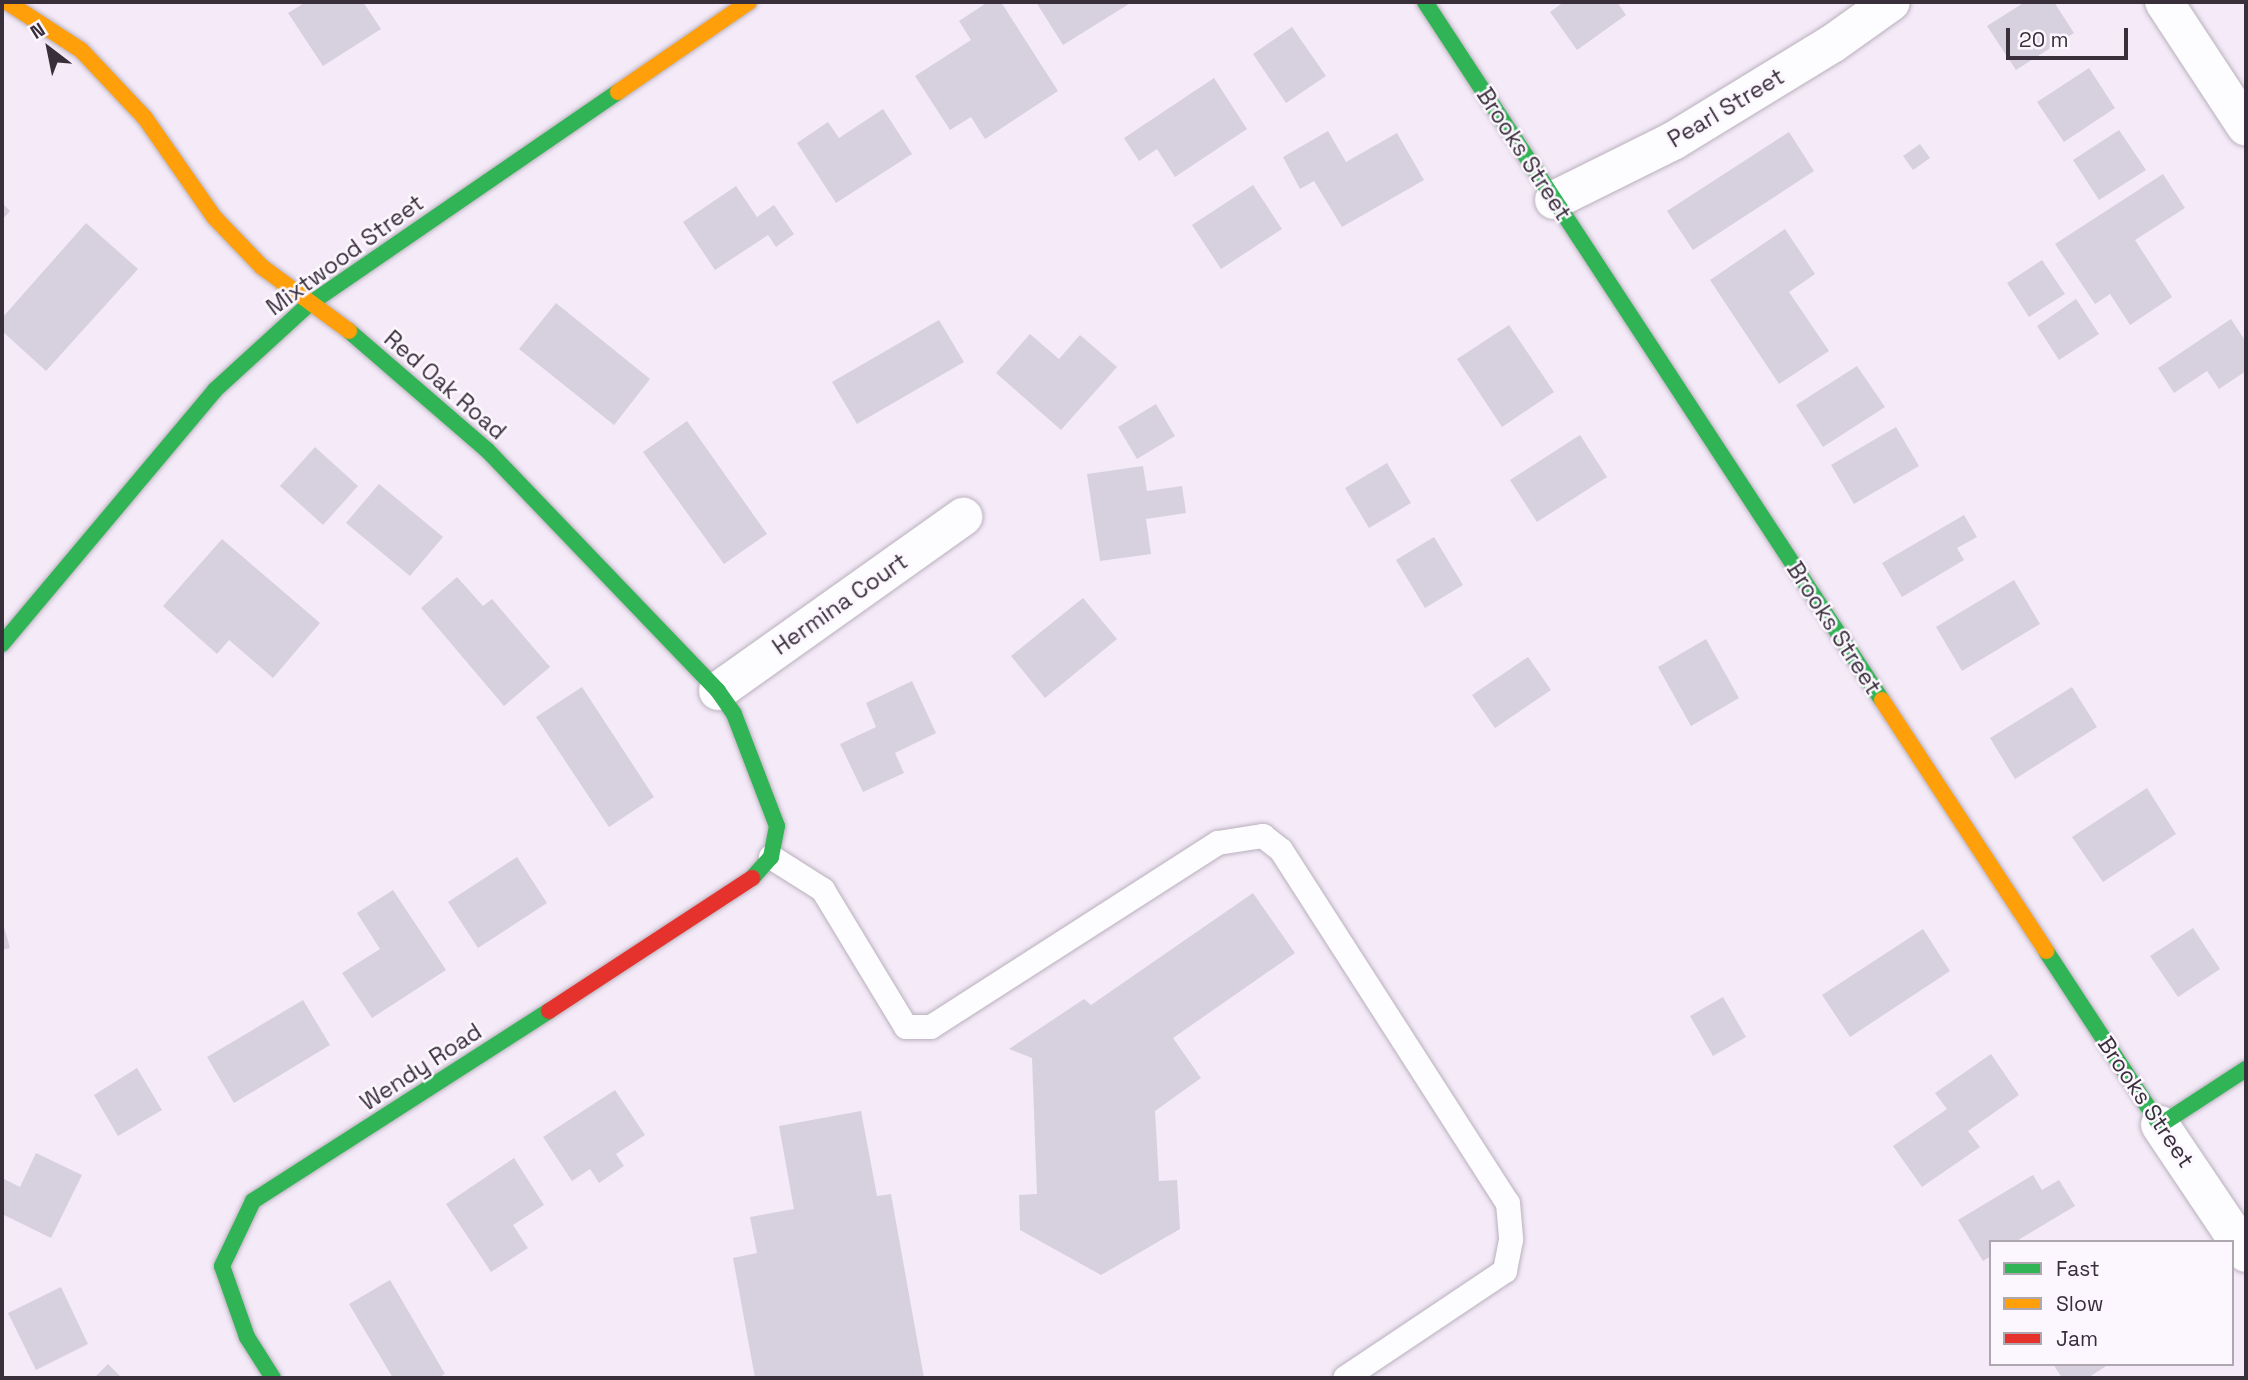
<!DOCTYPE html>
<style>
body{margin:0}
#map{position:relative;width:2248px;height:1380px;overflow:hidden;background:#f4eaf8;font-family:"Space Grotesk",sans-serif}
div>[style]{position:absolute}
[style*='--x']{left:calc(var(--x)*1px);top:calc(var(--y)*1px);width:calc(var(--w)*1px);rotate:calc(var(--a)*1deg)}
.building>*{inset:0;background:#d7d1df}
.roads{filter:drop-shadow(0 0 2px #b9b0bc) drop-shadow(0 0 2px #b9b0bc)}
.lane>*{height:24px;margin:-12px;padding:0 12px;transform-origin:12px;border-radius:12px;background:#fdfcfe}
.street>*{height:38px;margin:-19px;padding:0 19px;transform-origin:19px;border-radius:19px;background:#fdfcfe}
.fast>*{height:16px;margin:-8px;padding:0 8px;transform-origin:8px;border-radius:8px;background:#30b455}
.slow>*{height:16px;margin:-8px;padding:0 8px;transform-origin:8px;border-radius:8px;background:#ff9f0a}
.jam>*{height:16px;margin:-8px;padding:0 8px;transform-origin:8px;border-radius:8px;background:#e5322d}
span{translate:-50% -50%;white-space:nowrap;text-align:center;line-height:1.15;-webkit-text-stroke:5px #fcf7fe;paint-order:stroke}
.street-label{font-size:23px;color:#392f3b}
.frame{position:absolute;inset:0;border:4px solid #392f3b;pointer-events:none}
.legend{position:absolute;left:1989px;top:1240px;width:245px;height:126px;box-sizing:border-box;background:#fcf7fe;border:2px solid #aea7b0;margin:0;padding:9px 12px;list-style:none;font-size:21px;color:#392f3b}
.legend li{display:flex;align-items:center;gap:14px;height:35px}
.legend b{width:35px;border:2px solid #aea7b0}
.north{position:absolute;left:14px;top:14px;width:70px;height:70px;-webkit-text-stroke:5px #fcf7fe;paint-order:stroke;rotate:328deg;font-size:19px;font-weight:700;line-height:28px;text-align:center;color:#392f3b}
.north::after{content:'';display:block;margin:auto;width:24px;height:32px;background:#392f3b;clip-path:polygon(50% 0,100% 100%,50% 72%,0 100%)}
.scale{position:absolute;left:2006px;top:28px;width:122px;height:32px;box-sizing:border-box;border:4px solid #392f3b;border-top:0;padding-left:9px;font-size:21px;line-height:24px;white-space:nowrap;color:#392f3b;-webkit-text-stroke:5px #fcf7fe;paint-order:stroke}
</style>
<div id="map">
<div class="building">
<div style="clip-path:polygon(306px 2px,363px 2px,381px 29px,323px 66px,288px 13px)"></div>
<div style="clip-path:polygon(988px 2px,1001px 2px,1058px 91px,985px 139px,971px 117px,950px 130px,915px 76px,971px 40px,959px 21px)"></div>
<div style="clip-path:polygon(1036px 2px,1132px 2px,1063px 45px)"></div>
<div style="clip-path:polygon(1564px 2px,1617px 2px,1626px 15px,1577px 50px,1550px 12px)"></div>
<div style="clip-path:polygon(2025px 2px,2054px 2px,2074px 33px,2016px 70px,1987px 26px)"></div>
<div style="clip-path:polygon(1292px 27px,1326px 76px,1286px 103px,1253px 54px)"></div>
<div style="clip-path:polygon(2089px 68px,2115px 108px,2064px 142px,2037px 102px)"></div>
<div style="clip-path:polygon(1214px 78px,1247px 129px,1175px 177px,1157px 149px,1139px 161px,1124px 138px)"></div>
<div style="clip-path:polygon(883px 109px,912px 154px,836px 203px,797px 143px,828px 122px,839px 138px)"></div>
<div style="clip-path:polygon(2119px 130px,2146px 170px,2099px 200px,2073px 160px)"></div>
<div style="clip-path:polygon(1328px 131px,1346px 162px,1397px 133px,1424px 180px,1342px 227px,1314px 181px,1300px 189px,1283px 157px)"></div>
<div style="clip-path:polygon(1789px 132px,1814px 171px,1693px 250px,1667px 211px)"></div>
<div style="clip-path:polygon(1920px 144px,1930px 158px,1913px 170px,1903px 156px)"></div>
<div style="clip-path:polygon(2163px 174px,2185px 208px,2135px 240px,2172px 297px,2130px 325px,2110px 294px,2095px 304px,2055px 244px)"></div>
<div style="clip-path:polygon(1253px 185px,1282px 229px,1221px 269px,1192px 225px)"></div>
<div style="clip-path:polygon(736px 186px,757px 217px,774px 205px,794px 234px,776px 247px,768px 235px,715px 270px,683px 222px)"></div>
<div style="clip-path:polygon(2px 203px,10px 211px,2px 220px)"></div>
<div style="clip-path:polygon(86px 223px,138px 269px,46px 371px,2px 331px,2px 318px)"></div>
<div style="clip-path:polygon(1785px 229px,1815px 274px,1789px 292px,1829px 351px,1779px 384px,1710px 280px)"></div>
<div style="clip-path:polygon(2042px 260px,2065px 294px,2029px 317px,2007px 283px)"></div>
<div style="clip-path:polygon(2076px 299px,2099px 334px,2059px 360px,2037px 326px)"></div>
<div style="clip-path:polygon(556px 303px,650px 379px,614px 425px,519px 349px)"></div>
<div style="clip-path:polygon(2231px 319px,2246px 342px,2246px 371px,2219px 389px,2207px 371px,2174px 393px,2158px 368px)"></div>
<div style="clip-path:polygon(939px 320px,964px 362px,857px 424px,832px 382px)"></div>
<div style="clip-path:polygon(1509px 325px,1554px 392px,1502px 427px,1457px 359px)"></div>
<div style="clip-path:polygon(1030px 334px,1059px 359px,1080px 335px,1117px 367px,1061px 430px,996px 373px)"></div>
<div style="clip-path:polygon(1857px 366px,1885px 407px,1823px 447px,1796px 405px)"></div>
<div style="clip-path:polygon(1156px 404px,1175px 436px,1137px 459px,1118px 427px)"></div>
<div style="clip-path:polygon(687px 421px,767px 534px,724px 564px,643px 452px)"></div>
<div style="clip-path:polygon(1896px 427px,1919px 466px,1854px 504px,1831px 465px)"></div>
<div style="clip-path:polygon(1580px 435px,1607px 477px,1537px 522px,1510px 480px)"></div>
<div style="clip-path:polygon(315px 447px,358px 486px,323px 525px,280px 486px)"></div>
<div style="clip-path:polygon(1387px 463px,1411px 503px,1369px 528px,1345px 488px)"></div>
<div style="clip-path:polygon(1143px 466px,1147px 491px,1182px 486px,1186px 513px,1146px 519px,1151px 554px,1100px 561px,1087px 474px)"></div>
<div style="clip-path:polygon(379px 484px,443px 537px,410px 576px,346px 523px)"></div>
<div style="clip-path:polygon(1964px 515px,1977px 537px,1957px 548px,1964px 560px,1902px 597px,1882px 563px)"></div>
<div style="clip-path:polygon(1434px 537px,1463px 585px,1425px 608px,1396px 560px)"></div>
<div style="clip-path:polygon(222px 539px,320px 623px,273px 678px,229px 640px,217px 654px,163px 606px)"></div>
<div style="clip-path:polygon(457px 577px,483px 606px,492px 599px,550px 667px,504px 706px,421px 608px)"></div>
<div style="clip-path:polygon(2014px 580px,2040px 624px,1962px 671px,1936px 627px)"></div>
<div style="clip-path:polygon(1083px 598px,1117px 639px,1045px 698px,1011px 656px)"></div>
<div style="clip-path:polygon(1706px 639px,1739px 698px,1691px 726px,1658px 667px)"></div>
<div style="clip-path:polygon(1528px 657px,1551px 690px,1495px 728px,1472px 695px)"></div>
<div style="clip-path:polygon(912px 681px,936px 733px,895px 753px,904px 773px,863px 792px,840px 744px,876px 727px,866px 703px)"></div>
<div style="clip-path:polygon(582px 687px,654px 797px,609px 827px,536px 717px)"></div>
<div style="clip-path:polygon(2072px 687px,2097px 727px,2015px 779px,1990px 738px)"></div>
<div style="clip-path:polygon(2147px 788px,2176px 834px,2103px 882px,2072px 837px)"></div>
<div style="clip-path:polygon(517px 857px,547px 903px,478px 948px,448px 902px)"></div>
<div style="clip-path:polygon(393px 890px,446px 970px,372px 1018px,342px 973px,380px 949px,357px 913px)"></div>
<div style="clip-path:polygon(1253px 893px,1295px 953px,1173px 1038px,1201px 1078px,1155px 1111px,1159px 1181px,1177px 1180px,1180px 1229px,1101px 1275px,1020px 1230px,1019px 1195px,1037px 1194px,1032px 1058px,1009px 1049px,1084px 999px,1091px 1005px)"></div>
<div style="clip-path:polygon(2px 920px,10px 948px,2px 950px)"></div>
<div style="clip-path:polygon(2193px 928px,2220px 969px,2178px 997px,2150px 956px)"></div>
<div style="clip-path:polygon(1923px 929px,1950px 971px,1850px 1037px,1822px 995px)"></div>
<div style="clip-path:polygon(1723px 997px,1746px 1037px,1713px 1056px,1690px 1016px)"></div>
<div style="clip-path:polygon(303px 1000px,330px 1045px,234px 1103px,207px 1057px)"></div>
<div style="clip-path:polygon(1991px 1054px,2019px 1095px,1968px 1131px,1980px 1147px,1922px 1187px,1893px 1146px,1947px 1109px,1935px 1093px)"></div>
<div style="clip-path:polygon(137px 1068px,162px 1110px,118px 1136px,94px 1095px)"></div>
<div style="clip-path:polygon(615px 1090px,645px 1135px,616px 1154px,624px 1166px,599px 1183px,590px 1169px,572px 1181px,543px 1137px)"></div>
<div style="clip-path:polygon(861px 1111px,877px 1196px,891px 1194px,924px 1378px,755px 1378px,733px 1258px,757px 1253px,750px 1217px,794px 1209px,779px 1126px)"></div>
<div style="clip-path:polygon(36px 1153px,82px 1175px,51px 1238px,2px 1214px,2px 1178px,20px 1187px)"></div>
<div style="clip-path:polygon(514px 1158px,544px 1205px,513px 1225px,528px 1248px,491px 1272px,446px 1204px)"></div>
<div style="clip-path:polygon(2033px 1175px,2042px 1190px,2059px 1180px,2075px 1206px,2015px 1242px,1991px 1242px,1991px 1256px,1983px 1261px,1958px 1220px)"></div>
<div style="clip-path:polygon(390px 1280px,445px 1374px,438px 1378px,393px 1378px,349px 1304px)"></div>
<div style="clip-path:polygon(61px 1287px,88px 1344px,36px 1370px,8px 1313px)"></div>
<div style="clip-path:polygon(108px 1364px,122px 1378px,94px 1378px)"></div>
<div style="clip-path:polygon(2053px 1364px,2109px 1364px,2088px 1378px,2062px 1378px)"></div>
</div>
<div class="roads">
<div class="lane">
<div style="--x:771;--y:857;--w:62;--a:32.4"></div>
<div style="--x:823;--y:890;--w:160;--a:58.8"></div>
<div style="--x:906;--y:1027;--w:25;--a:0"></div>
<div style="--x:931;--y:1027;--w:341;--a:-32.7"></div>
<div style="--x:1218;--y:843;--w:46;--a:-8.8"></div>
<div style="--x:1263;--y:836;--w:23;--a:38"></div>
<div style="--x:1281;--y:850;--w:420;--a:57.3"></div>
<div style="--x:1508;--y:1203;--w:37;--a:85"></div>
<div style="--x:1511;--y:1240;--w:32;--a:101"></div>
<div style="--x:1505;--y:1271;--w:192;--a:146.2"></div>
</div>
<div class="street">
<div style="--x:2164;--y:2;--w:149;--a:56.7"></div>
<div style="--x:1554;--y:200;--w:133;--a:-26.4"></div>
<div style="--x:1673;--y:141;--w:186;--a:-31.4"></div>
<div style="--x:1832;--y:44;--w:72;--a:-35.4"></div>
<div style="--x:718;--y:691;--w:301;--a:-35.4"></div>
<div style="--x:2160;--y:1125;--w:154;--a:56.1"></div>
</div>
<div class="fast">
<div style="--x:1425;--y:2;--w:834;--a:56.79"></div>
<div style="--x:349;--y:331;--w:182;--a:40.8"></div>
<div style="--x:487;--y:450;--w:334;--a:46.2"></div>
<div style="--x:718;--y:691;--w:28;--a:55"></div>
<div style="--x:734;--y:714;--w:120;--a:69"></div>
<div style="--x:777;--y:826;--w:32;--a:101"></div>
<div style="--x:771;--y:857;--w:28;--a:132"></div>
<div style="--x:2;--y:644;--w:331;--a:-50"></div>
<div style="--x:215;--y:390;--w:126;--a:-42.4"></div>
<div style="--x:308;--y:305;--w:376;--a:-34.5"></div>
<div style="--x:2046;--y:951;--w:208;--a:56.8"></div>
<div style="--x:2160;--y:1125;--w:103;--a:-33.1"></div>
<div style="--x:273;--y:1378;--w:49;--a:-122.4"></div>
<div style="--x:247;--y:1337;--w:75;--a:-109.4"></div>
<div style="--x:222;--y:1266;--w:72;--a:-64.5"></div>
<div style="--x:253;--y:1201;--w:352;--a:-32.7"></div>
</div>
<div class="slow">
<div style="--x:7;--y:2;--w:88;--a:33"></div>
<div style="--x:81;--y:50;--w:93;--a:46.7"></div>
<div style="--x:145;--y:118;--w:121;--a:55.1"></div>
<div style="--x:214;--y:217;--w:69;--a:46.2"></div>
<div style="--x:262;--y:267;--w:108;--a:36.3"></div>
<div style="--x:618;--y:92;--w:159;--a:-34.5"></div>
<div style="--x:1882;--y:700;--w:300;--a:56.8"></div>
</div>
<div class="jam">
<div style="--x:549;--y:1011;--w:243;--a:-33.2"></div>
</div>
</div>
<div class="street-label">
<span style="left:1726px;top:108px;rotate:-31deg">Pearl Street</span>
<span style="left:1524px;top:154px;rotate:57deg">Brooks Street</span>
<span style="left:345px;top:255px;rotate:-36deg">Mixtwood Street</span>
<span style="left:445px;top:385px;rotate:41deg">Red Oak Road</span>
<span style="left:840px;top:604px;rotate:-35deg">Hermina Court</span>
<span style="left:1834px;top:628px;rotate:57deg">Brooks Street</span>
<span style="left:421px;top:1067px;rotate:-33deg">Wendy Road</span>
<span style="left:2146px;top:1102px;rotate:56deg">Brooks Street</span>
</div>
<div class="frame"></div>
<ul class="legend">
<li><b style="height:9px;background:#30b455"></b>Fast</li>
<li><b style="height:9px;background:#ff9f0a"></b>Slow</li>
<li><b style="height:9px;background:#e5322d"></b>Jam</li>
</ul>
<div class="north">N</div>
<div class="scale">20 m</div>
</div>
